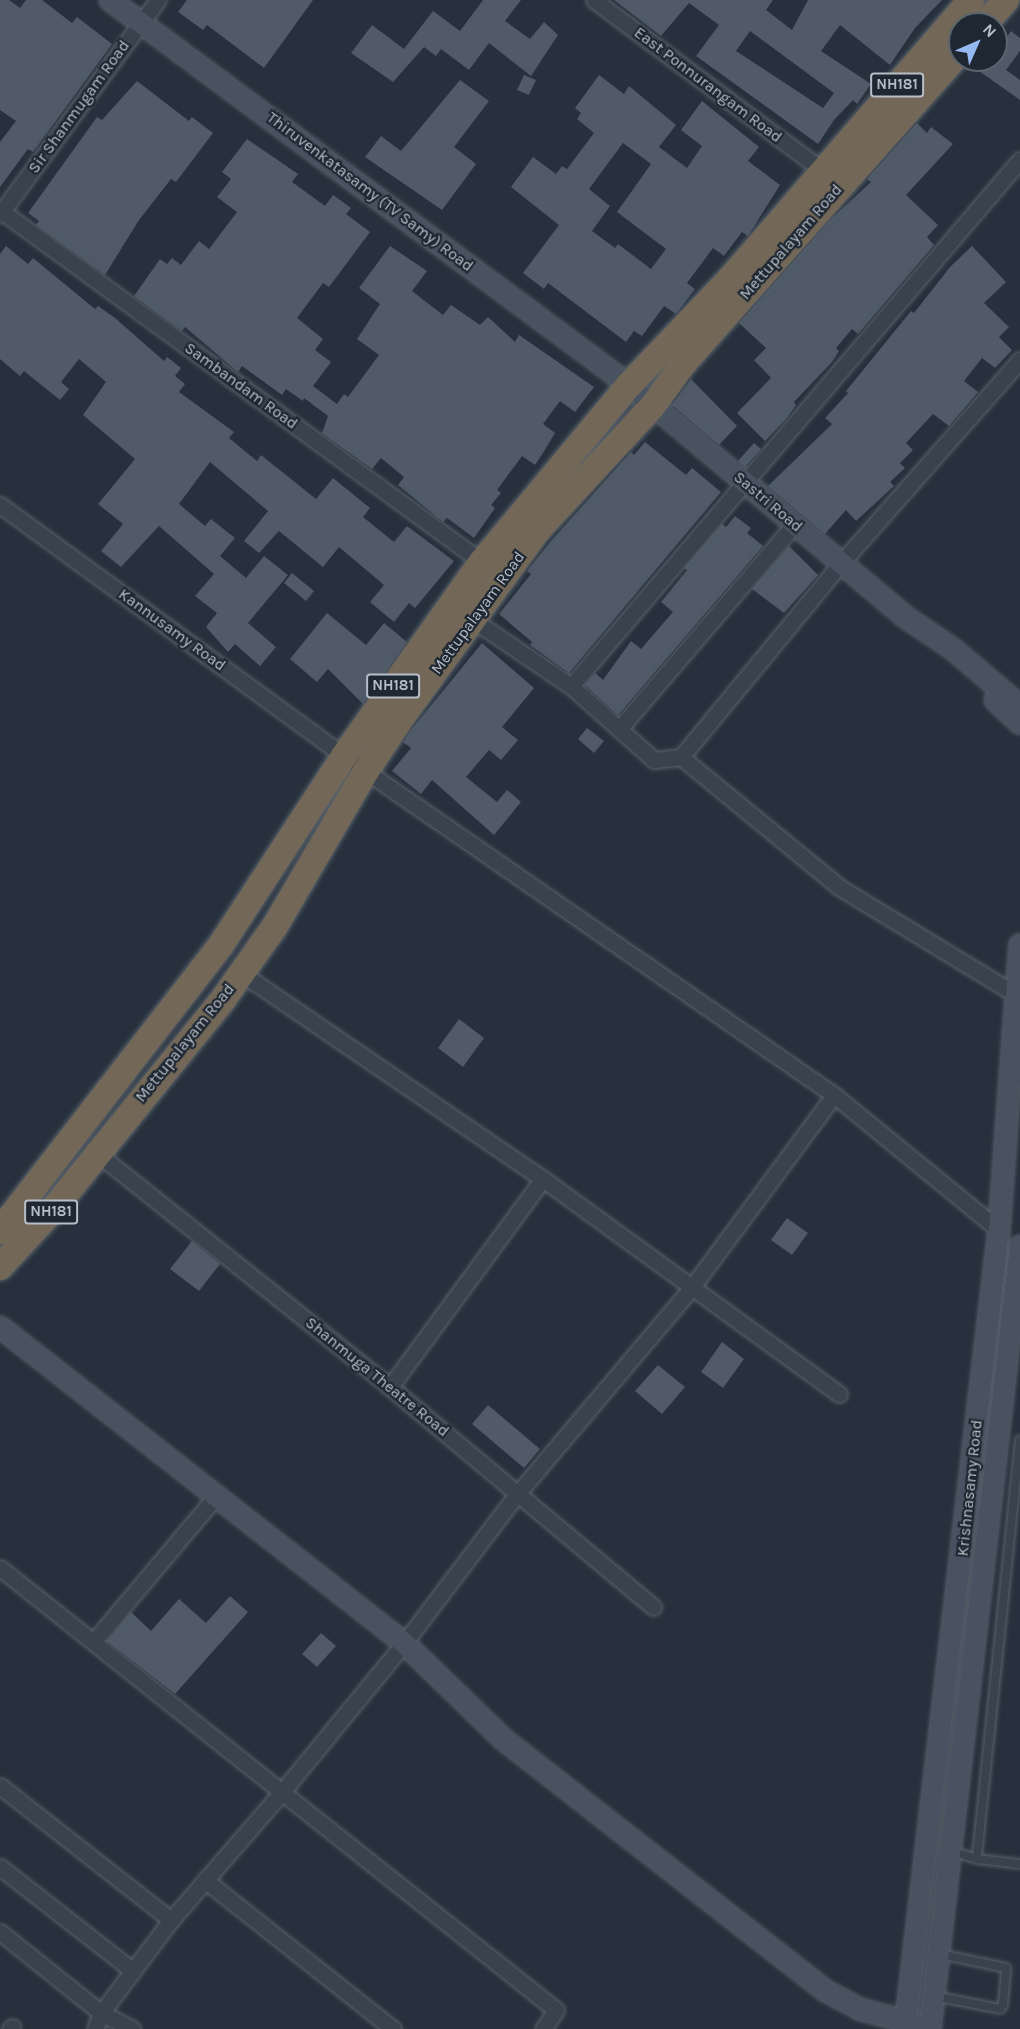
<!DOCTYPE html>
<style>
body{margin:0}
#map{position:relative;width:1020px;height:2029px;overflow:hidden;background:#27313d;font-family:Karla,sans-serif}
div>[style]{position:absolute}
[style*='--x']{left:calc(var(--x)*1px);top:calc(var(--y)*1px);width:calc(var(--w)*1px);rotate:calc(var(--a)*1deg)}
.building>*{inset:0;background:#505a68}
.roads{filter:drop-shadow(0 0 2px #58616b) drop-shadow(0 0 2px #58616b)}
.lane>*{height:8px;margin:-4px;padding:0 4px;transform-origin:4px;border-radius:4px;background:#3a434d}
.street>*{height:15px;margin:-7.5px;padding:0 7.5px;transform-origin:7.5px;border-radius:7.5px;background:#3a434d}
.secondary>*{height:20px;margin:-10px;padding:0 10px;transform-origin:10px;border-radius:10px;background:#495260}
.highway>*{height:26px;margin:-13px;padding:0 13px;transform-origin:13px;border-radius:13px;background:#736858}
span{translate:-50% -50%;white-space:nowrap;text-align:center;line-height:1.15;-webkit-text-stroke:4.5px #1f2832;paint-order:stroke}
.shield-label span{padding:2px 4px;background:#1f2832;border:2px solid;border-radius:4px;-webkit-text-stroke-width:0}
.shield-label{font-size:15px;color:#b7bec8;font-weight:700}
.street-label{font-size:16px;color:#b7bec8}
.north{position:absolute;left:948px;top:12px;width:60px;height:60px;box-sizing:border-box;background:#1f2832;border:2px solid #5c646e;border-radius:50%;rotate:45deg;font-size:16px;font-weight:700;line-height:24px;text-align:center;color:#b7bec8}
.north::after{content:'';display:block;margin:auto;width:21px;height:27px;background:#94b9f0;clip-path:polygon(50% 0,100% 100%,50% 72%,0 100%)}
</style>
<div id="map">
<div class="building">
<div style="clip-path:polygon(0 0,9px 0,20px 8px,26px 0,42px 0,72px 23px,77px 17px,112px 44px,33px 152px,28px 149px,0 187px,0 142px,16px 121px,0 110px)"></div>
<div style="clip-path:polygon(187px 0,313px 0,264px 68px,207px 25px,203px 30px,178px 12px)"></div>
<div style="clip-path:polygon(483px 0,521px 0,505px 21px,530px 39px,544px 22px,558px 35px,531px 76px,489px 43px,469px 70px,441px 49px,436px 56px,424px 47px,393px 82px,351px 53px,372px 25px,404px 49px,433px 11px,460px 31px)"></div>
<div style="clip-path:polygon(evenodd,614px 0,773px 0,766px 10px,792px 30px,808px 0,942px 0,915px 28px,890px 65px,840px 25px,821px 51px,871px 84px,857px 104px,853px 100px,834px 120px,818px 144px,696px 56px,719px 25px,689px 3px,661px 36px,614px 0,750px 31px,834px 93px,823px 108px,736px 51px,750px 31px)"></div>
<div style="clip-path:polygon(1011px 31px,1020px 38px,1020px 51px,1006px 70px,1020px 80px,1020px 100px,979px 71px,988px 60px,996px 60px,996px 51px)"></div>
<div style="clip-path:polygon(524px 75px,536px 80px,529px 95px,517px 90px)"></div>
<div style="clip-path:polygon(evenodd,599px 75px,624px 94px,629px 86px,676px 125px,659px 147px,687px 168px,702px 146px,681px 130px,702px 101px,759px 147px,748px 161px,780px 185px,748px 236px,742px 232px,724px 256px,713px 248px,687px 283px,695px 289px,676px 314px,664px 306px,642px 336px,634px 331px,626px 342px,548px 283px,544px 289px,523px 273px,559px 225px,511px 187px,533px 157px,556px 174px,562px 166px,567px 169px,594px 133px,577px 119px,581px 113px,575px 108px,599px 75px,623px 143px,651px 164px,617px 212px,666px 249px,651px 269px,618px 244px,615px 248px,592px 231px,610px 206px,589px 189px,623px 143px)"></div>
<div style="clip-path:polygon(460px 80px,489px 101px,454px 147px,476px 164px,442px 210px,365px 157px,381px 136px,401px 151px)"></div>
<div style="clip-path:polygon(137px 81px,189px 121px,192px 117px,213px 133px,176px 182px,171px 179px,139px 220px,105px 275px,36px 225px,39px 221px,28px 213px,97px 117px,102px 120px)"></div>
<div style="clip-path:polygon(917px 123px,927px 133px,931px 127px,953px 144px,906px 195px,938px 225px,927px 237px,934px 245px,858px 334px,852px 329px,836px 348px,839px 351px,832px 362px,794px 402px,796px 405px,787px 418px,765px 441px,737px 413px,771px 378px,754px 360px,766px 348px,739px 323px,831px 219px,871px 182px,867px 179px)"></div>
<div style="clip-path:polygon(247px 139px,298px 174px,292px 182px,325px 206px,333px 195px,351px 208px,346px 214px,370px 232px,329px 287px,323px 283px,297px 318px,323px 339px,315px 350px,331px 362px,313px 386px,337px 404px,344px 394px,348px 397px,379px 355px,357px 339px,380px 304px,359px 288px,390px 246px,427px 271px,412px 291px,443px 315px,451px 305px,480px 325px,488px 317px,515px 342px,519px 335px,594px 387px,575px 412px,560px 401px,543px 424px,555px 433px,543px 453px,535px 465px,522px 456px,497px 490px,501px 493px,491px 505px,495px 508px,474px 538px,447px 518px,443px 522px,398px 485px,404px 477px,381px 458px,372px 469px,322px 433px,328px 416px,304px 398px,303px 401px,286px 389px,282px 395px,242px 366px,238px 372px,185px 327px,182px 331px,134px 296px,160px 259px,167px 264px,172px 258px,181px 265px,199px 241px,209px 249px,237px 212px,217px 197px,231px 179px,222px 172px)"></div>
<div style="clip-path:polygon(6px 246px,28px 264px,33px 258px,95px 309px,98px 306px,115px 318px,164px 361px,167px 357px,181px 368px,175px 376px,185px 384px,179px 392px,234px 432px,229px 438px,257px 461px,261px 455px,316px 499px,333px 478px,370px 508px,363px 517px,394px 542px,407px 526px,454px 561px,415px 608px,409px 603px,394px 622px,370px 602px,384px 585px,339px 547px,323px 567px,279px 531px,259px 553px,244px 541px,268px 511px,210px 462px,179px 504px,205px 526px,211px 519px,235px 538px,220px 556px,246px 578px,264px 556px,288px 575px,248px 623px,276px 647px,260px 666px,235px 644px,228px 652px,206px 627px,217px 613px,195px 596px,214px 574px,159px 526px,121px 567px,101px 551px,123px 524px,98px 504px,135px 459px,83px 415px,106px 382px,79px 359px,61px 382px,69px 389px,60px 400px,24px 371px,20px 376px,0 359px,0 254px)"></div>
<div style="clip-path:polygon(972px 246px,1006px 282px,984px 303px,1009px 327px,999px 337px,1012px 350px,995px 368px,982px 358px,964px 381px,978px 392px,949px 426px,933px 414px,906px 443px,913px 450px,900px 463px,905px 468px,890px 482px,894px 486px,856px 521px,846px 510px,825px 534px,768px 486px,832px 424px,825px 418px,848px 393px,846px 391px,911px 311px,914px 313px,950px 267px)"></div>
<div style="clip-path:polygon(691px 379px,737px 426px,719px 445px,672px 405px)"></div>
<div style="clip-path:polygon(645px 442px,686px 475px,692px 468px,721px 492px,569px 673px,530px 645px,532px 642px,499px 614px,531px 574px,527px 571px,551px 541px,631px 452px,634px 455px)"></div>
<div style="clip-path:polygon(754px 443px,761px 449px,745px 467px,738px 461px)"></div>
<div style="clip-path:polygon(735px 516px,751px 528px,747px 533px,763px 546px,618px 715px,585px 685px,595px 673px,603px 680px,631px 641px,641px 649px,673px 612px,661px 602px,687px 570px,684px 568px,722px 524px,726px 527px)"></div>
<div style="clip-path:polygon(789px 546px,818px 575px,784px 613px,752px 589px)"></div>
<div style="clip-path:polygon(292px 573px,314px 591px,306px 601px,284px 583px)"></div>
<div style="clip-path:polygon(327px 613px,366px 645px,384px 623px,407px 642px,363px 704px,328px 669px,317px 682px,290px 659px)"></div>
<div style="clip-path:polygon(482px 643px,534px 688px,502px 727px,518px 740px,501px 760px,489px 750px,466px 777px,497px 802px,507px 790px,521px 802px,494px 835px,432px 780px,421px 794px,392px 771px,411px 748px,403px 742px,411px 730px)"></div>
<div style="clip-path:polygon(587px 728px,604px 741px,594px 753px,578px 739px)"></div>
<div style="clip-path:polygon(459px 1019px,484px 1038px,463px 1067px,438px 1048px)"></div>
<div style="clip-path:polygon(787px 1218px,808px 1233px,792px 1255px,771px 1240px)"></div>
<div style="clip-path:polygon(192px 1241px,220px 1264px,199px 1291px,170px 1269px)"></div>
<div style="clip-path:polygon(722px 1342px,744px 1359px,723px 1388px,701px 1372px)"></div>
<div style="clip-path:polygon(658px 1365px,685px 1387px,662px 1414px,635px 1391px)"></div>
<div style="clip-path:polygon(488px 1405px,540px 1449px,524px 1468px,472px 1424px)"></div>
<div style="clip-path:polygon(230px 1596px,248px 1612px,175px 1694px,107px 1641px,131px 1612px,151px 1631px,179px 1599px,206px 1623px)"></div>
<div style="clip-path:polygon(321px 1633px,336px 1646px,317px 1667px,302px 1654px)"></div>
</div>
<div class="roads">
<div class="lane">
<div style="--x:1020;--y:1440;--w:421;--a:95.9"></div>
<div style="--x:977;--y:1859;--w:43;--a:6.6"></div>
<div style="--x:952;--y:1851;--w:26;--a:18"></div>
<div style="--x:934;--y:1996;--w:67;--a:11.1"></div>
<div style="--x:1000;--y:2009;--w:5;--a:-53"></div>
<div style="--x:1003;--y:2005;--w:37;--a:-85"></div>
<div style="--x:1006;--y:1968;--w:67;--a:-168"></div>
</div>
<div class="street">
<div style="--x:594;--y:0;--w:286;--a:36.7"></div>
<div style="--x:0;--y:210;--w:597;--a:36.14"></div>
<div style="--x:0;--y:214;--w:266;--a:-53.6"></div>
<div style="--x:0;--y:505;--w:426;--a:36.1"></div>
<div style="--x:344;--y:756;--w:596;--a:34.68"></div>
<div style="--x:834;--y:1095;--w:213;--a:39.3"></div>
<div style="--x:473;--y:620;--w:118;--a:34"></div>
<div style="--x:571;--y:686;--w:111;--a:41.7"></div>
<div style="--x:654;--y:760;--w:27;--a:-6"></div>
<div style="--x:681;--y:757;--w:205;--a:39.4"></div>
<div style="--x:839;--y:887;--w:206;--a:31.3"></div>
<div style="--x:571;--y:686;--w:692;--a:-49.52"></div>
<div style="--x:619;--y:729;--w:270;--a:-49.4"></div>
<div style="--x:681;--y:757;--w:251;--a:-50.5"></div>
<div style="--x:841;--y:563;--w:271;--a:-48.6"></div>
<div style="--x:241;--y:973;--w:366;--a:34.3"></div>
<div style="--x:543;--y:1179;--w:366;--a:36"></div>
<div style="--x:97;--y:1153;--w:375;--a:38.6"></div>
<div style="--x:390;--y:1387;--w:343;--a:39.9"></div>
<div style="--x:390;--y:1387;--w:258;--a:-53.7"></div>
<div style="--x:0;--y:1568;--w:710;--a:38.48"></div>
<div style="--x:556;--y:2010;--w:23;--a:124"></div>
<div style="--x:94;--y:1641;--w:189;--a:-49.9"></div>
<div style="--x:0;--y:1786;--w:217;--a:38.1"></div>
<div style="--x:0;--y:1867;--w:169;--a:38"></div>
<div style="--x:205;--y:1880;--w:240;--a:38.4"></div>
<div style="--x:0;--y:1932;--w:129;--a:38.7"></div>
<div style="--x:101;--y:2013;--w:35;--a:27"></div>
<div style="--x:10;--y:2029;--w:3;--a:-45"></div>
<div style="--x:95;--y:2029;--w:17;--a:-69"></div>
<div style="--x:101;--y:2013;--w:116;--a:-53"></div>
<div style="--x:171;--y:1920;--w:168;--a:-49.1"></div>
<div style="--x:281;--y:1793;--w:194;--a:-50.6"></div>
<div style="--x:404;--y:1643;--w:188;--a:-52.8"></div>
<div style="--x:518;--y:1493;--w:270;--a:-49.8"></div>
<div style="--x:692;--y:1287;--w:239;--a:-53.5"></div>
</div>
<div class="secondary">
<div style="--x:110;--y:0;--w:646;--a:36.57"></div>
<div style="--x:629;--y:385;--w:363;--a:40"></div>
<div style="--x:907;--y:618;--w:57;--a:34.2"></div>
<div style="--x:954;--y:650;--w:87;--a:40.3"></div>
<div style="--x:995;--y:700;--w:34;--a:43"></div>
<div style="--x:0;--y:1327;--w:513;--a:38.03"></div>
<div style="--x:404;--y:1643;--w:138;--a:44.1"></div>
<div style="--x:503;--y:1739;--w:407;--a:38"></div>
<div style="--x:824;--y:1990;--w:40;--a:28"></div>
<div style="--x:859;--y:2009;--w:73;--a:15"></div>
<div style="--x:905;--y:2029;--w:805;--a:-83.29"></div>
<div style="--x:999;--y:1230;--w:286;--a:-85.8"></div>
<div style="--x:930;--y:2029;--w:788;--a:-83.44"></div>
</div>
<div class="highway">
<div style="--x:985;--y:24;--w:32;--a:-49"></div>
<div style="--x:0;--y:1231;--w:361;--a:-52.3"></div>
<div style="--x:221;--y:945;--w:225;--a:-56.9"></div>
<div style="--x:344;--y:756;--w:238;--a:-54.6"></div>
<div style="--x:482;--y:562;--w:230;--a:-50.3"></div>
<div style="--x:629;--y:385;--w:149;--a:-46.4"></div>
<div style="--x:732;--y:277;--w:366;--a:-49.2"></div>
<div style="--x:0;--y:1267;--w:75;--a:-47.2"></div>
<div style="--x:51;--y:1212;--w:275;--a:-51"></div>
<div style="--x:224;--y:998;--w:88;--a:-54.7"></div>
<div style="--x:275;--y:926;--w:180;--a:-59.6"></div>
<div style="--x:366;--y:771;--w:69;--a:-56.3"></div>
<div style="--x:404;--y:714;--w:226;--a:-54"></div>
<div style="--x:537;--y:531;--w:169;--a:-47.2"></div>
<div style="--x:652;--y:407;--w:53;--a:-54.2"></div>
<div style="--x:683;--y:364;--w:417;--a:-48.4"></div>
</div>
</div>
<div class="shield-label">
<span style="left:897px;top:85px">NH181</span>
<span style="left:393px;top:686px">NH181</span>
<span style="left:51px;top:1212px">NH181</span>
</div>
<div class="street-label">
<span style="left:708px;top:85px;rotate:37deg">East Ponnurangam Road</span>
<span style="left:79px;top:107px;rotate:-54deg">Sir Shanmugam Road</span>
<span style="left:370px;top:192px;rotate:37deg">Thiruvenkatasamy (TV Samy) Road</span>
<span style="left:791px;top:242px;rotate:-49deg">Mettupalayam Road</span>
<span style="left:241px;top:386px;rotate:36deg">Sambandam Road</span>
<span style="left:768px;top:502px;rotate:40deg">Sastri Road</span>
<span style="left:478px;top:613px;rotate:-54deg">Mettupalayam Road</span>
<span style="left:172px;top:630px;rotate:36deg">Kannusamy Road</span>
<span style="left:185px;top:1043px;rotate:-51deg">Mettupalayam Road</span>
<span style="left:377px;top:1377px;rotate:39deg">Shanmuga Theatre Road</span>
<span style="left:970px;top:1488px;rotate:-84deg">Krishnasamy Road</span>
</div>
<div class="north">N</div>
</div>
